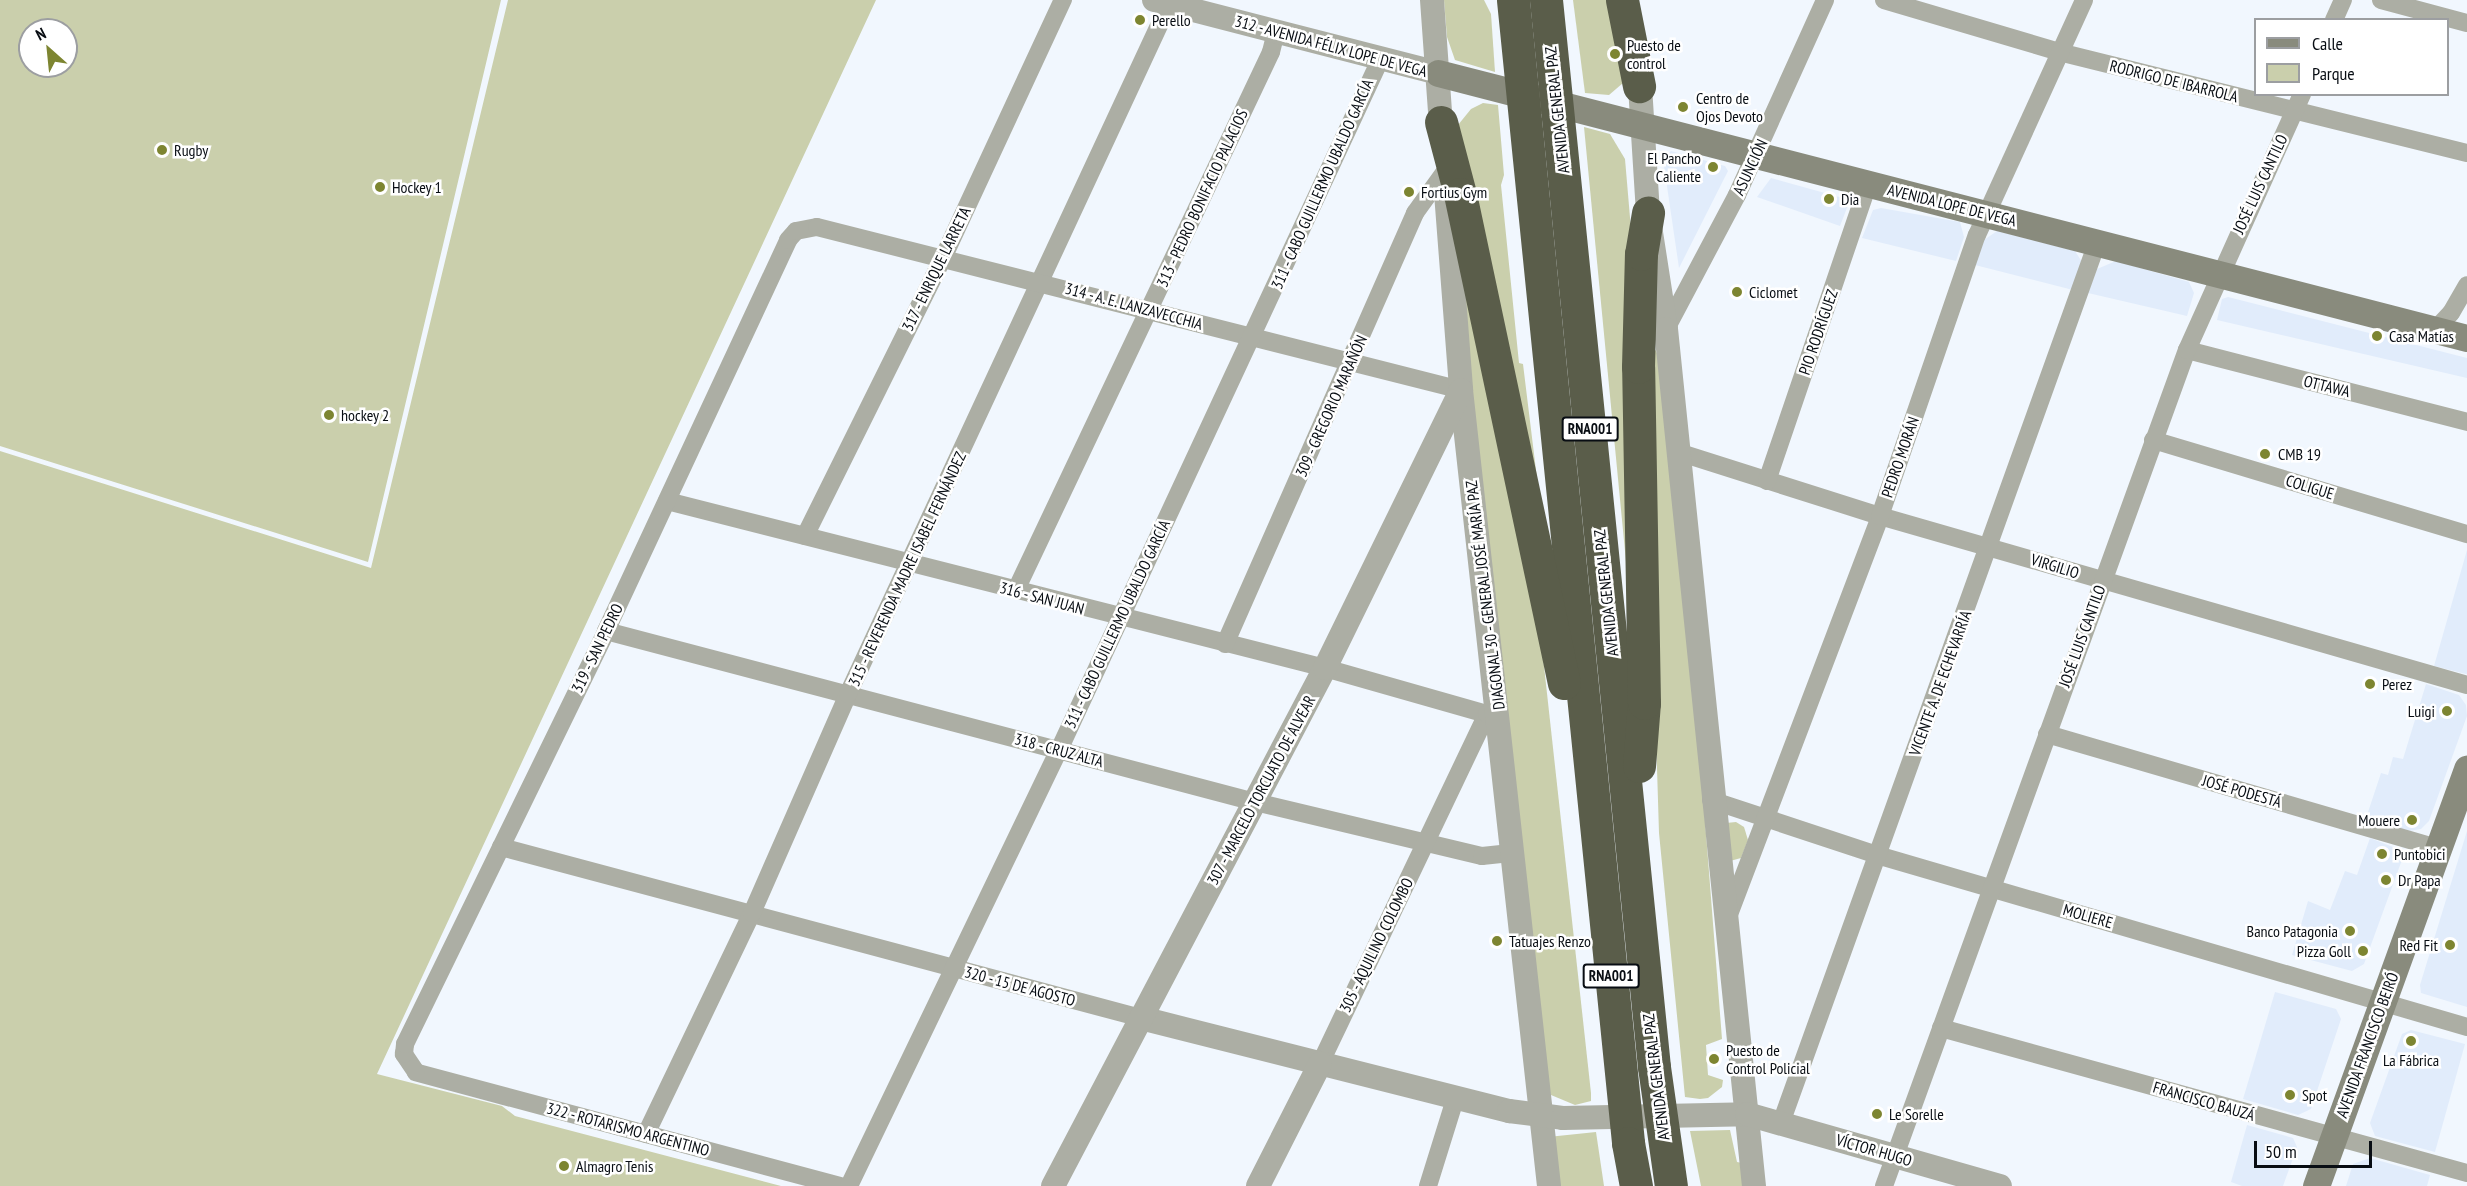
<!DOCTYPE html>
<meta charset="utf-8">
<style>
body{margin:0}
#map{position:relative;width:2467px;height:1186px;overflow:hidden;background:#f1f7fe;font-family:"PT Sans Narrow",sans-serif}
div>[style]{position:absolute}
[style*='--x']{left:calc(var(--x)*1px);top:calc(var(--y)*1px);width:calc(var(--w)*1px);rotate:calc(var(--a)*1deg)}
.built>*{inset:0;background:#e1ecfb}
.green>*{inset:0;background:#cacfac}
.minor>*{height:18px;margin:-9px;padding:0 9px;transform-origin:9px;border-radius:9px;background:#acaea4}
.tertiary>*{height:24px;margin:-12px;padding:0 12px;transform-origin:12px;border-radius:12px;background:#acaea4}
.secondary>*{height:27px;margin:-13.5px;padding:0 13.5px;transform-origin:13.5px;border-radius:13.5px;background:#898b7d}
.motorway>*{height:33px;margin:-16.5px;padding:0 16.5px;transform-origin:16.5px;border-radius:16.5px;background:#5a5d4a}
.dots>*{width:16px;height:16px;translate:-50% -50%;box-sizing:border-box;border:3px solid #fff;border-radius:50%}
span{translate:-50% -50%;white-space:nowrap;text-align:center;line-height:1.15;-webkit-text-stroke:5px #fff;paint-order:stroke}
.shield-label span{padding:2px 4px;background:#fff;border:2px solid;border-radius:4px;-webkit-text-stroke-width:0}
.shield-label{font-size:15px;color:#080d13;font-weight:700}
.poi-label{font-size:16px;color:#080d13}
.left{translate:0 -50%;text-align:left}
.right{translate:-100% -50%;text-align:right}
.street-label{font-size:16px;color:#080d13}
.legend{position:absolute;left:2254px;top:18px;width:195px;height:78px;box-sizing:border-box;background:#fff;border:2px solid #9c9ea1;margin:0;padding:8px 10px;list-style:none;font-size:18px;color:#080d13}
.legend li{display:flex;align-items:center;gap:12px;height:30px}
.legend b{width:30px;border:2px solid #9c9ea1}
.north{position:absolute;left:18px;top:18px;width:60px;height:60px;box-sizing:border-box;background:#fff;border:2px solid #9c9ea1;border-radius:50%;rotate:333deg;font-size:16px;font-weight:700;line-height:24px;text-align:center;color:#080d13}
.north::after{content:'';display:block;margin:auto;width:21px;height:27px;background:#7d8531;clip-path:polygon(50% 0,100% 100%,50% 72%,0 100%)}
.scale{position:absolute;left:2254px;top:1141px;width:118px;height:27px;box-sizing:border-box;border:3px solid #080d13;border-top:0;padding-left:8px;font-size:18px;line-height:21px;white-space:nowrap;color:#080d13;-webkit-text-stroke:4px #fff;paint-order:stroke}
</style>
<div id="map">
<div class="built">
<div style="clip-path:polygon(1671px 151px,1725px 166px,1728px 171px,1679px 268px,1663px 159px)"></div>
<div style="clip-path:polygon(1771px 178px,1850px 200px,1840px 226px,1757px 197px)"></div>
<div style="clip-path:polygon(1881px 208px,1960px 222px,1964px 237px,1956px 261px,1862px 238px,1873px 210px)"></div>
<div style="clip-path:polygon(1997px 231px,2075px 251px,2082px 262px,2073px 290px,1975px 265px,1984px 240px)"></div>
<div style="clip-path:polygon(2116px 261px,2189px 282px,2194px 293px,2187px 316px,2088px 293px,2097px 269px)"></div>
<div style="clip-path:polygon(2228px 297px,2467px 358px,2467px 378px,2217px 320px,2222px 299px)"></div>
<div style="clip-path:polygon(2467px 550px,2467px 674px,2466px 674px,2434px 666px)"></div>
<div style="clip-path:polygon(2426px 684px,2459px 695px,2466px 705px,2467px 716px,2429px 821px,2421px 829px,2409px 831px,2366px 818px,2381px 773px,2388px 775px,2393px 757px,2403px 759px)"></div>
<div style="clip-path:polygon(2467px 831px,2467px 1007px,2421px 993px,2420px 985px)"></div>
<div style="clip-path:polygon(2370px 838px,2398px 849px,2403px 857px,2364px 964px,2352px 971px,2292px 955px,2308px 901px,2330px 910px,2345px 871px,2357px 875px)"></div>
<div style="clip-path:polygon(2275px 992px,2336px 1009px,2341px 1019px,2311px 1109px,2298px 1115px,2243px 1099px)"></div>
<div style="clip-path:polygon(2411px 1030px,2465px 1044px,2435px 1152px,2375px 1136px,2370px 1123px,2402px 1034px)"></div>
<div style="clip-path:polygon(2247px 1125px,2293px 1138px,2297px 1147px,2283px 1186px,2242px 1186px,2231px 1182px)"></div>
<div style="clip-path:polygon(2370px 1158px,2430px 1175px,2427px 1186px,2346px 1186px,2353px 1164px)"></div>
</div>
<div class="green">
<div style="clip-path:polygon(evenodd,0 0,501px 0,368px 562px,0 446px,0 0,30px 30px,66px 30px,66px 66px,30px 66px,30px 30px)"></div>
<div style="clip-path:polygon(508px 0,876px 0,377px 1074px,502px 1106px,515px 1116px,781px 1186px,0 1186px,0 451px,371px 568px)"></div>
<div style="clip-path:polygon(1444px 0,1484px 0,1491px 14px,1495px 72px,1455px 60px,1447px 37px)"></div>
<div style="clip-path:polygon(1573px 0,1613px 0,1623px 83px,1609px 95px,1585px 93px)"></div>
<div style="clip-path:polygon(1483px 103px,1498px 105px,1504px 175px,1501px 185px,1519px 363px,1523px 364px,1542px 519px,1458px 125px,1471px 109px)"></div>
<div style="clip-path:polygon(1584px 127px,1610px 134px,1625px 159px,1632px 241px,1628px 582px)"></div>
<div style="clip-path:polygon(1454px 229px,1542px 648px,1591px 1093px,1591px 1101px,1575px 1105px,1551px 1095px,1547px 1086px)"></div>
<div style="clip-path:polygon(1653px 346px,1657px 353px,1695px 692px,1722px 1039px,1706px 1045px,1708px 1075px,1723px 1080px,1722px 1087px,1708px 1098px,1700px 1099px,1685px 1097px,1659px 833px,1651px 574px)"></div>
<div style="clip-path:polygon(1736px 822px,1744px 827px,1748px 840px,1741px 858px,1730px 861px,1726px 823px)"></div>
<div style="clip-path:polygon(1730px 1130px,1737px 1162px,1742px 1163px,1744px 1186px,1701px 1186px,1690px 1131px)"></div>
<div style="clip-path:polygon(1596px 1132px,1604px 1186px,1553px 1186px,1548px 1137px)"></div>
</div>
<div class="minor">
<div style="--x:1884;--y:0;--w:187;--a:16.5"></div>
<div style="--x:2063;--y:53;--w:416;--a:13.9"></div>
<div style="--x:2381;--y:0;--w:89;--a:15"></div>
<div style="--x:2334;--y:20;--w:22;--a:-66"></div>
<div style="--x:1666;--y:329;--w:152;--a:-62.1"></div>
<div style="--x:1737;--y:195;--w:214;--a:-65.7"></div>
<div style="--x:2435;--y:330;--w:23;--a:-47"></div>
<div style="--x:2451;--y:313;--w:32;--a:-60"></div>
<div style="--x:2187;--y:350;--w:289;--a:14.4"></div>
<div style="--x:2153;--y:440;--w:328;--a:16.7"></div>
<div style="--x:1678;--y:452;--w:212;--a:17.6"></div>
<div style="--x:1880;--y:516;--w:611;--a:16.06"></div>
<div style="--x:1767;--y:481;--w:314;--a:-71.2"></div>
<div style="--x:667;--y:501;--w:679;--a:14.24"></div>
<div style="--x:1325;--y:668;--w:168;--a:15.9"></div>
<div style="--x:805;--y:536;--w:310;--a:-63.6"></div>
<div style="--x:943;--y:258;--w:285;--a:-65.1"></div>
<div style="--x:1016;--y:590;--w:595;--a:-64.64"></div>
<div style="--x:1271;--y:52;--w:21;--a:-76"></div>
<div style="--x:606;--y:631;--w:671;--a:14.76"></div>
<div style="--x:1255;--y:802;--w:233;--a:13.4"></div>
<div style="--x:1482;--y:856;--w:31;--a:-6"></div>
<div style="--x:1225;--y:644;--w:471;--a:-66.2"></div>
<div style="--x:1415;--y:213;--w:49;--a:-54.1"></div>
<div style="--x:2047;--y:734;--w:407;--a:16.3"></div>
<div style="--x:1711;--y:800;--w:175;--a:18.3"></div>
<div style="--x:1877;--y:855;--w:615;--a:16.25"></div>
<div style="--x:501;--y:847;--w:662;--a:14.96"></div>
<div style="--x:1728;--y:917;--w:429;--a:-69.2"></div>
<div style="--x:1880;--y:516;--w:297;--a:-71"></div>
<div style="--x:1977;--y:235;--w:258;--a:-65.5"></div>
<div style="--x:1941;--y:1028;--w:546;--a:15.41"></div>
<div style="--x:1320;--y:1064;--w:388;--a:-64.5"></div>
<div style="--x:1487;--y:714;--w:10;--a:-11"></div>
<div style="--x:1781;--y:1123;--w:935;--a:-70.25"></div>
<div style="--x:646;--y:1134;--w:245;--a:-64.4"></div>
<div style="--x:752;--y:913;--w:239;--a:-66.3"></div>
<div style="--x:848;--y:694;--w:761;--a:-65.05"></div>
<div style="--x:840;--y:1186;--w:439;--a:-165"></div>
<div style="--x:416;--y:1072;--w:22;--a:-124"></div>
<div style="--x:404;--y:1054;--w:10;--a:-84"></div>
<div style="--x:405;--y:1044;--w:459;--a:-64"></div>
<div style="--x:606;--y:631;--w:431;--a:-65"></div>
<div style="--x:788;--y:240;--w:12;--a:-48"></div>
<div style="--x:796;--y:231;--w:21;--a:-11"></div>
<div style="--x:817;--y:227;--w:664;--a:14.2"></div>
<div style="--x:849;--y:1186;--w:484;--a:-64.3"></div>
<div style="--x:1059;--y:750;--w:761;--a:-65.05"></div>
<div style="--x:1428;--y:1186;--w:94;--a:-72.7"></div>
<div style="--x:1884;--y:1186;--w:889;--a:-70.08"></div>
<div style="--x:2187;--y:350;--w:281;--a:-65.8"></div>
</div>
<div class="tertiary">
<div style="--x:1154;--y:0;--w:293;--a:14.4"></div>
<div style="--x:1432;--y:0;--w:139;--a:85.9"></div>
<div style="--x:1639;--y:70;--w:143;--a:86.4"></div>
<div style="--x:1648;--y:213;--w:117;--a:81.2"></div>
<div style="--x:1666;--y:329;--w:862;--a:84.14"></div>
<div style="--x:1445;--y:180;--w:211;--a:85.6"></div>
<div style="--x:1461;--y:390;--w:801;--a:83.69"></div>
<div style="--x:1141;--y:1018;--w:380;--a:14.2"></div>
<div style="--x:1509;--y:1111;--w:54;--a:7.4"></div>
<div style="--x:1563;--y:1118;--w:184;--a:-1.2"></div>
<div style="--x:1747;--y:1114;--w:263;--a:15.9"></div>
<div style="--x:1053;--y:1186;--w:585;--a:-62.3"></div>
<div style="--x:1325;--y:668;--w:309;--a:-63.9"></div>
<div style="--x:1258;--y:1186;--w:137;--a:-63.1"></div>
</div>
<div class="secondary">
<div style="--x:1438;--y:73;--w:1063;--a:14.44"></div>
<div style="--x:2316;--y:1186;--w:444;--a:-70.1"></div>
</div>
<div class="motorway">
<div style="--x:1513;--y:0;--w:1149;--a:84.25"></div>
<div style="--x:1628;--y:1143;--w:44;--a:79.5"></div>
<div style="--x:1546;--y:0;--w:1072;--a:84.22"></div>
<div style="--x:1654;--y:1067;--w:120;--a:81.9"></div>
<div style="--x:1622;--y:0;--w:88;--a:78.8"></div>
<div style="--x:1441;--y:122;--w:74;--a:75.2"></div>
<div style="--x:1460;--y:194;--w:500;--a:78"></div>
<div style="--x:1639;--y:766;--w:63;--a:-85.5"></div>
<div style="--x:1644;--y:703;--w:336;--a:-91"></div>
<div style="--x:1638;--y:367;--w:113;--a:-88.5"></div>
<div style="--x:1641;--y:254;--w:42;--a:-80.3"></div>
</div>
<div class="dots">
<div style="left:1140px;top:20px;background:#7d8531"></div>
<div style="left:1615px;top:54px;background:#7d8531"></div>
<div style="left:1683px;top:107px;background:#7d8531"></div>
<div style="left:162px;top:150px;background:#7d8531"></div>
<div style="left:1713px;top:167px;background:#7d8531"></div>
<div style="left:380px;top:187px;background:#7d8531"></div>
<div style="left:1409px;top:192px;background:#7d8531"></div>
<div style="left:1829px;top:199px;background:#7d8531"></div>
<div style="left:1737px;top:292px;background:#7d8531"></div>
<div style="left:2377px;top:336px;background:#7d8531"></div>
<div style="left:329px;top:415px;background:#7d8531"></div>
<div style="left:2265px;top:454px;background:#7d8531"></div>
<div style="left:2370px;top:684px;background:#7d8531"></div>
<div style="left:2447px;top:711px;background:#7d8531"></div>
<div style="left:2412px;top:820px;background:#7d8531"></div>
<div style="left:2382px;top:854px;background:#7d8531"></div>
<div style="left:2386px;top:880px;background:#7d8531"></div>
<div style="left:2350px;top:931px;background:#7d8531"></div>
<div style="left:1497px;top:941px;background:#7d8531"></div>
<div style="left:2450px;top:945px;background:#7d8531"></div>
<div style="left:2363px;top:951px;background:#7d8531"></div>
<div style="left:2411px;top:1041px;background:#7d8531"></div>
<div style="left:1714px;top:1059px;background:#7d8531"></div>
<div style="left:2290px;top:1095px;background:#7d8531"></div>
<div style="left:1877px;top:1114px;background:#7d8531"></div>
<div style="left:564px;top:1166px;background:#7d8531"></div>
</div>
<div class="shield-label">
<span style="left:1590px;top:429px">RNA001</span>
<span style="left:1611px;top:976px">RNA001</span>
</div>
<div class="poi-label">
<span class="left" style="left:1152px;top:20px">Perello</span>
<span class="left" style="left:1627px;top:54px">Puesto de<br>control</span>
<span class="left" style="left:1696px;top:107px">Centro de<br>Ojos Devoto</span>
<span class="left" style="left:174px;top:150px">Rugby</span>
<span class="right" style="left:1701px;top:167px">El Pancho<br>Caliente</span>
<span class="left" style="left:392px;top:187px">Hockey 1</span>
<span class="left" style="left:1421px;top:192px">Fortius Gym</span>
<span class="left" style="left:1841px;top:199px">Dia</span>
<span class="left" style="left:1749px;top:292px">Ciclomet</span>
<span class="left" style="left:2389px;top:336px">Casa Matías</span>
<span class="left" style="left:341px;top:415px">hockey 2</span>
<span class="left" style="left:2278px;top:454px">CMB 19</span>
<span class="left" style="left:2382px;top:684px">Perez</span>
<span class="right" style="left:2435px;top:711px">Luigi</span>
<span class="right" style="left:2400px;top:820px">Mouere</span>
<span class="left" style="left:2394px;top:854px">Puntobici</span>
<span class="left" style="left:2398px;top:880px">Dr Papa</span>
<span class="right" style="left:2338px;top:931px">Banco Patagonia</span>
<span class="left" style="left:1509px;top:941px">Tatuajes Renzo</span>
<span class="right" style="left:2438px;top:945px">Red Fit</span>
<span class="right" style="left:2351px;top:951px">Pizza Goll</span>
<span class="left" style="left:1726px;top:1059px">Puesto de<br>Control Policial</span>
<span style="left:2411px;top:1060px">La Fábrica</span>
<span class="left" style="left:2302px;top:1095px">Spot</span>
<span class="left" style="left:1889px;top:1114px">Le Sorelle</span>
<span class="left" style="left:576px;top:1166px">Almagro Tenis</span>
</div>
<div class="street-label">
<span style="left:1331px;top:46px;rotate:15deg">312 - AVENIDA FÉLIX LOPE DE VEGA</span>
<span style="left:2174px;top:81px;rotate:14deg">RODRIGO DE IBARROLA</span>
<span style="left:1557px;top:110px;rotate:-96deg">AVENIDA GENERAL PAZ</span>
<span style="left:1750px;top:167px;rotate:-65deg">ASUNCIÓN</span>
<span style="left:1322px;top:184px;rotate:-66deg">311 - CABO GUILLERMO UBALDO GARCÍA</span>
<span style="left:2260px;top:184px;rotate:-65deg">JOSÉ LUIS CANTILO</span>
<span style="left:1202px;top:198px;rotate:-65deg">313 - PEDRO BONIFACIO PALACIOS</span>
<span style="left:1952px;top:205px;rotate:14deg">AVENIDA LOPE DE VEGA</span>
<span style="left:936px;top:269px;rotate:-64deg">317 - ENRIQUE LARRETA</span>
<span style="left:1134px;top:306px;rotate:15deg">314 - A. E. LANZAVECCHIA</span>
<span style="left:1818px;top:332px;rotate:-71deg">PIO RODRÍGUEZ</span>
<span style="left:2327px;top:386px;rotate:14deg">OTTAWA</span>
<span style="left:1331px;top:406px;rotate:-66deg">309 - GREGORIO MARAÑÓN</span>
<span style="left:1900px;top:457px;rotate:-71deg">PEDRO MORÁN</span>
<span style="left:2310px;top:487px;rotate:17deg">COLIGUE</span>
<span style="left:2055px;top:566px;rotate:17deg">VIRGILIO</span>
<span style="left:907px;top:569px;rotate:-65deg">315 - REVERENDA MADRE ISABEL FERNÁNDEZ</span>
<span style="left:1606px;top:593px;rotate:-96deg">AVENIDA GENERAL PAZ</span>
<span style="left:1485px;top:595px;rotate:-97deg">DIAGONAL 30 - GENERAL JOSÉ MARÍA PAZ</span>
<span style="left:1042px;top:598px;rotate:15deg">316 - SAN JUAN</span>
<span style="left:1117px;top:624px;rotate:-65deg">311 - CABO GUILLERMO UBALDO GARCÍA</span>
<span style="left:2082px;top:636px;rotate:-70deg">JOSÉ LUIS CANTILO</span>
<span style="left:597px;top:648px;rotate:-64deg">319 - SAN PEDRO</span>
<span style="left:1940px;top:683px;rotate:-70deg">VICENTE A. DE ECHEVARRÍA</span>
<span style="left:1059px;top:750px;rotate:15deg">318 - CRUZ ALTA</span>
<span style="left:1261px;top:790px;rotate:-62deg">307 - MARCELO TORCUATO DE ALVEAR</span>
<span style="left:2242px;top:791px;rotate:16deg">JOSÉ PODESTÁ</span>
<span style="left:2088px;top:916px;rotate:16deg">MOLIERE</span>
<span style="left:1376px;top:945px;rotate:-64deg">305 - AQUILINO COLOMBO</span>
<span style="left:1020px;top:986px;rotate:15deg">320 - 15 DE AGOSTO</span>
<span style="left:2367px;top:1045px;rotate:-70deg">AVENIDA FRANCISCO BEIRÓ</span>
<span style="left:1656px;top:1077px;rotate:-97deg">AVENIDA GENERAL PAZ</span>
<span style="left:2204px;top:1101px;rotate:16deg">FRANCISCO BAUZÁ</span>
<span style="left:628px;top:1129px;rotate:15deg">322 - ROTARISMO ARGENTINO</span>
<span style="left:1874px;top:1150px;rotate:16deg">VÍCTOR HUGO</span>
</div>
<ul class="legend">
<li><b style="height:8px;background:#898b7d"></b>Calle</li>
<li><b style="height:16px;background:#cacfac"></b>Parque</li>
</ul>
<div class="north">N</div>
<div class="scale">50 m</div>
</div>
